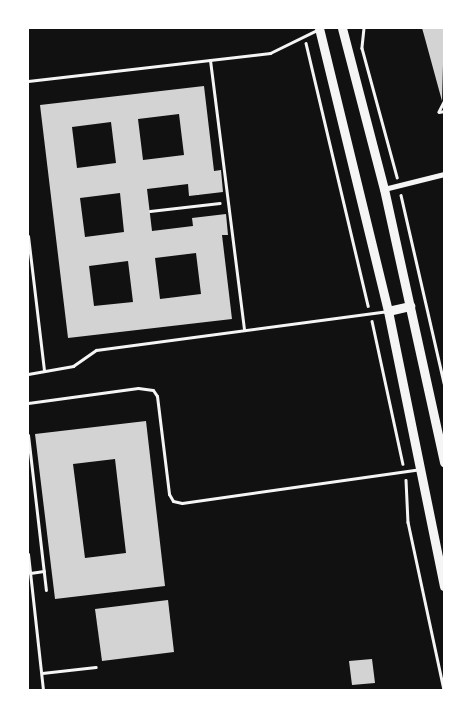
<!DOCTYPE html>
<style>
body{margin:0}
#map{position:relative;width:472px;height:718px;overflow:hidden;background:#111;font-family:Poppins,sans-serif}
div>[style]{position:absolute}
[style*='--x']{left:calc(var(--x)*1px);top:calc(var(--y)*1px);width:calc(var(--w)*1px);rotate:calc(var(--a)*1deg)}
.building>*{inset:0;background:#d3d3d3}
.path>*{height:2.5px;margin:-1.25px;padding:0 1.25px;transform-origin:1.25px;border-radius:1.25px;background:#f5f5f5}
.service>*{height:3px;margin:-1.5px;padding:0 1.5px;transform-origin:1.5px;border-radius:1.5px;background:#f5f5f5}
.minor>*{height:5px;margin:-2.5px;padding:0 2.5px;transform-origin:2.5px;border-radius:2.5px;background:#f5f5f5}
.secondary>*{height:9px;margin:-4.5px;padding:0 4.5px;transform-origin:4.5px;border-radius:4.5px;background:#f5f5f5}
span{translate:-50% -50%;white-space:nowrap;text-align:center;line-height:1.15;-webkit-text-stroke:4.5px #fff;paint-order:stroke}
.frame{position:absolute;inset:0;border:29px solid #fff;pointer-events:none}
</style>
<div id="map">
<div class="building">
<div style="clip-path:polygon(422px 28px,444px 28px,442px 101px,424px 35px)"></div>
<div style="clip-path:polygon(evenodd,204px 86px,214px 171px,221px 170px,223px 192px,189px 196px,188px 184px,147px 189px,152px 231px,193px 226px,192px 218px,226px 214px,228px 235px,222px 235px,232px 319px,68px 338px,40px 105px,204px 86px,179px 114px,184px 155px,143px 160px,138px 119px,179px 114px,204px 86px,111px 122px,116px 163px,77px 168px,72px 127px,111px 122px,204px 86px,120px 193px,124px 232px,85px 237px,80px 198px,120px 193px,204px 86px,196px 253px,201px 294px,160px 299px,155px 258px,196px 253px,204px 86px,128px 261px,133px 302px,94px 306px,89px 266px,128px 261px)"></div>
<div style="clip-path:polygon(evenodd,146px 421px,165px 586px,55px 599px,35px 434px,146px 421px,115px 459px,126px 553px,85px 558px,73px 464px,115px 459px)"></div>
<div style="clip-path:polygon(168px 600px,174px 652px,102px 661px,95px 609px)"></div>
<div style="clip-path:polygon(372px 659px,375px 683px,352px 685px,349px 661px)"></div>
</div>
<div class="path">
<div style="--x:364;--y:28;--w:20;--a:96"></div>
<div style="--x:362;--y:48;--w:134;--a:74.8"></div>
<div style="--x:306;--y:43;--w:270;--a:76.7"></div>
<div style="--x:444;--y:102;--w:11;--a:117"></div>
<div style="--x:439;--y:112;--w:5;--a:-11"></div>
<div style="--x:401;--y:195;--w:193;--a:77.1"></div>
<div style="--x:150;--y:211;--w:70;--a:-6.5"></div>
<div style="--x:372;--y:321;--w:146;--a:77.8"></div>
<div style="--x:406;--y:480;--w:42;--a:87.3"></div>
<div style="--x:408;--y:522;--w:172;--a:77.9"></div>
</div>
<div class="service">
<div style="--x:210;--y:60;--w:272;--a:82.8"></div>
<div style="--x:28;--y:81;--w:244;--a:-6.6"></div>
<div style="--x:270;--y:53;--w:52;--a:-26.1"></div>
<div style="--x:28;--y:236;--w:136;--a:83.2"></div>
<div style="--x:28;--y:374;--w:46;--a:-10.1"></div>
<div style="--x:73;--y:366;--w:28;--a:-35"></div>
<div style="--x:96;--y:350;--w:295;--a:-7.6"></div>
<div style="--x:28;--y:403;--w:111;--a:-7.8"></div>
<div style="--x:138;--y:388;--w:15;--a:8"></div>
<div style="--x:153;--y:390;--w:7;--a:56"></div>
<div style="--x:157;--y:396;--w:99;--a:83"></div>
<div style="--x:169;--y:494;--w:8;--a:60"></div>
<div style="--x:173;--y:501;--w:9;--a:13"></div>
<div style="--x:182;--y:503;--w:240;--a:-8.1"></div>
<div style="--x:28;--y:435;--w:156;--a:83.4"></div>
<div style="--x:28;--y:554;--w:137;--a:83.7"></div>
<div style="--x:30;--y:573;--w:14;--a:-8"></div>
<div style="--x:42;--y:673;--w:54;--a:-6.3"></div>
</div>
<div class="minor">
<div style="--x:384;--y:189;--w:62;--a:-14"></div>
</div>
<div class="secondary">
<div style="--x:319;--y:28;--w:291;--a:76.3"></div>
<div style="--x:388;--y:311;--w:281;--a:78.5"></div>
<div style="--x:342;--y:28;--w:166;--a:75.4"></div>
<div style="--x:384;--y:189;--w:280;--a:77.6"></div>
<div style="--x:388;--y:311;--w:23;--a:-13"></div>
</div>
<div class="frame"></div>
</div>
